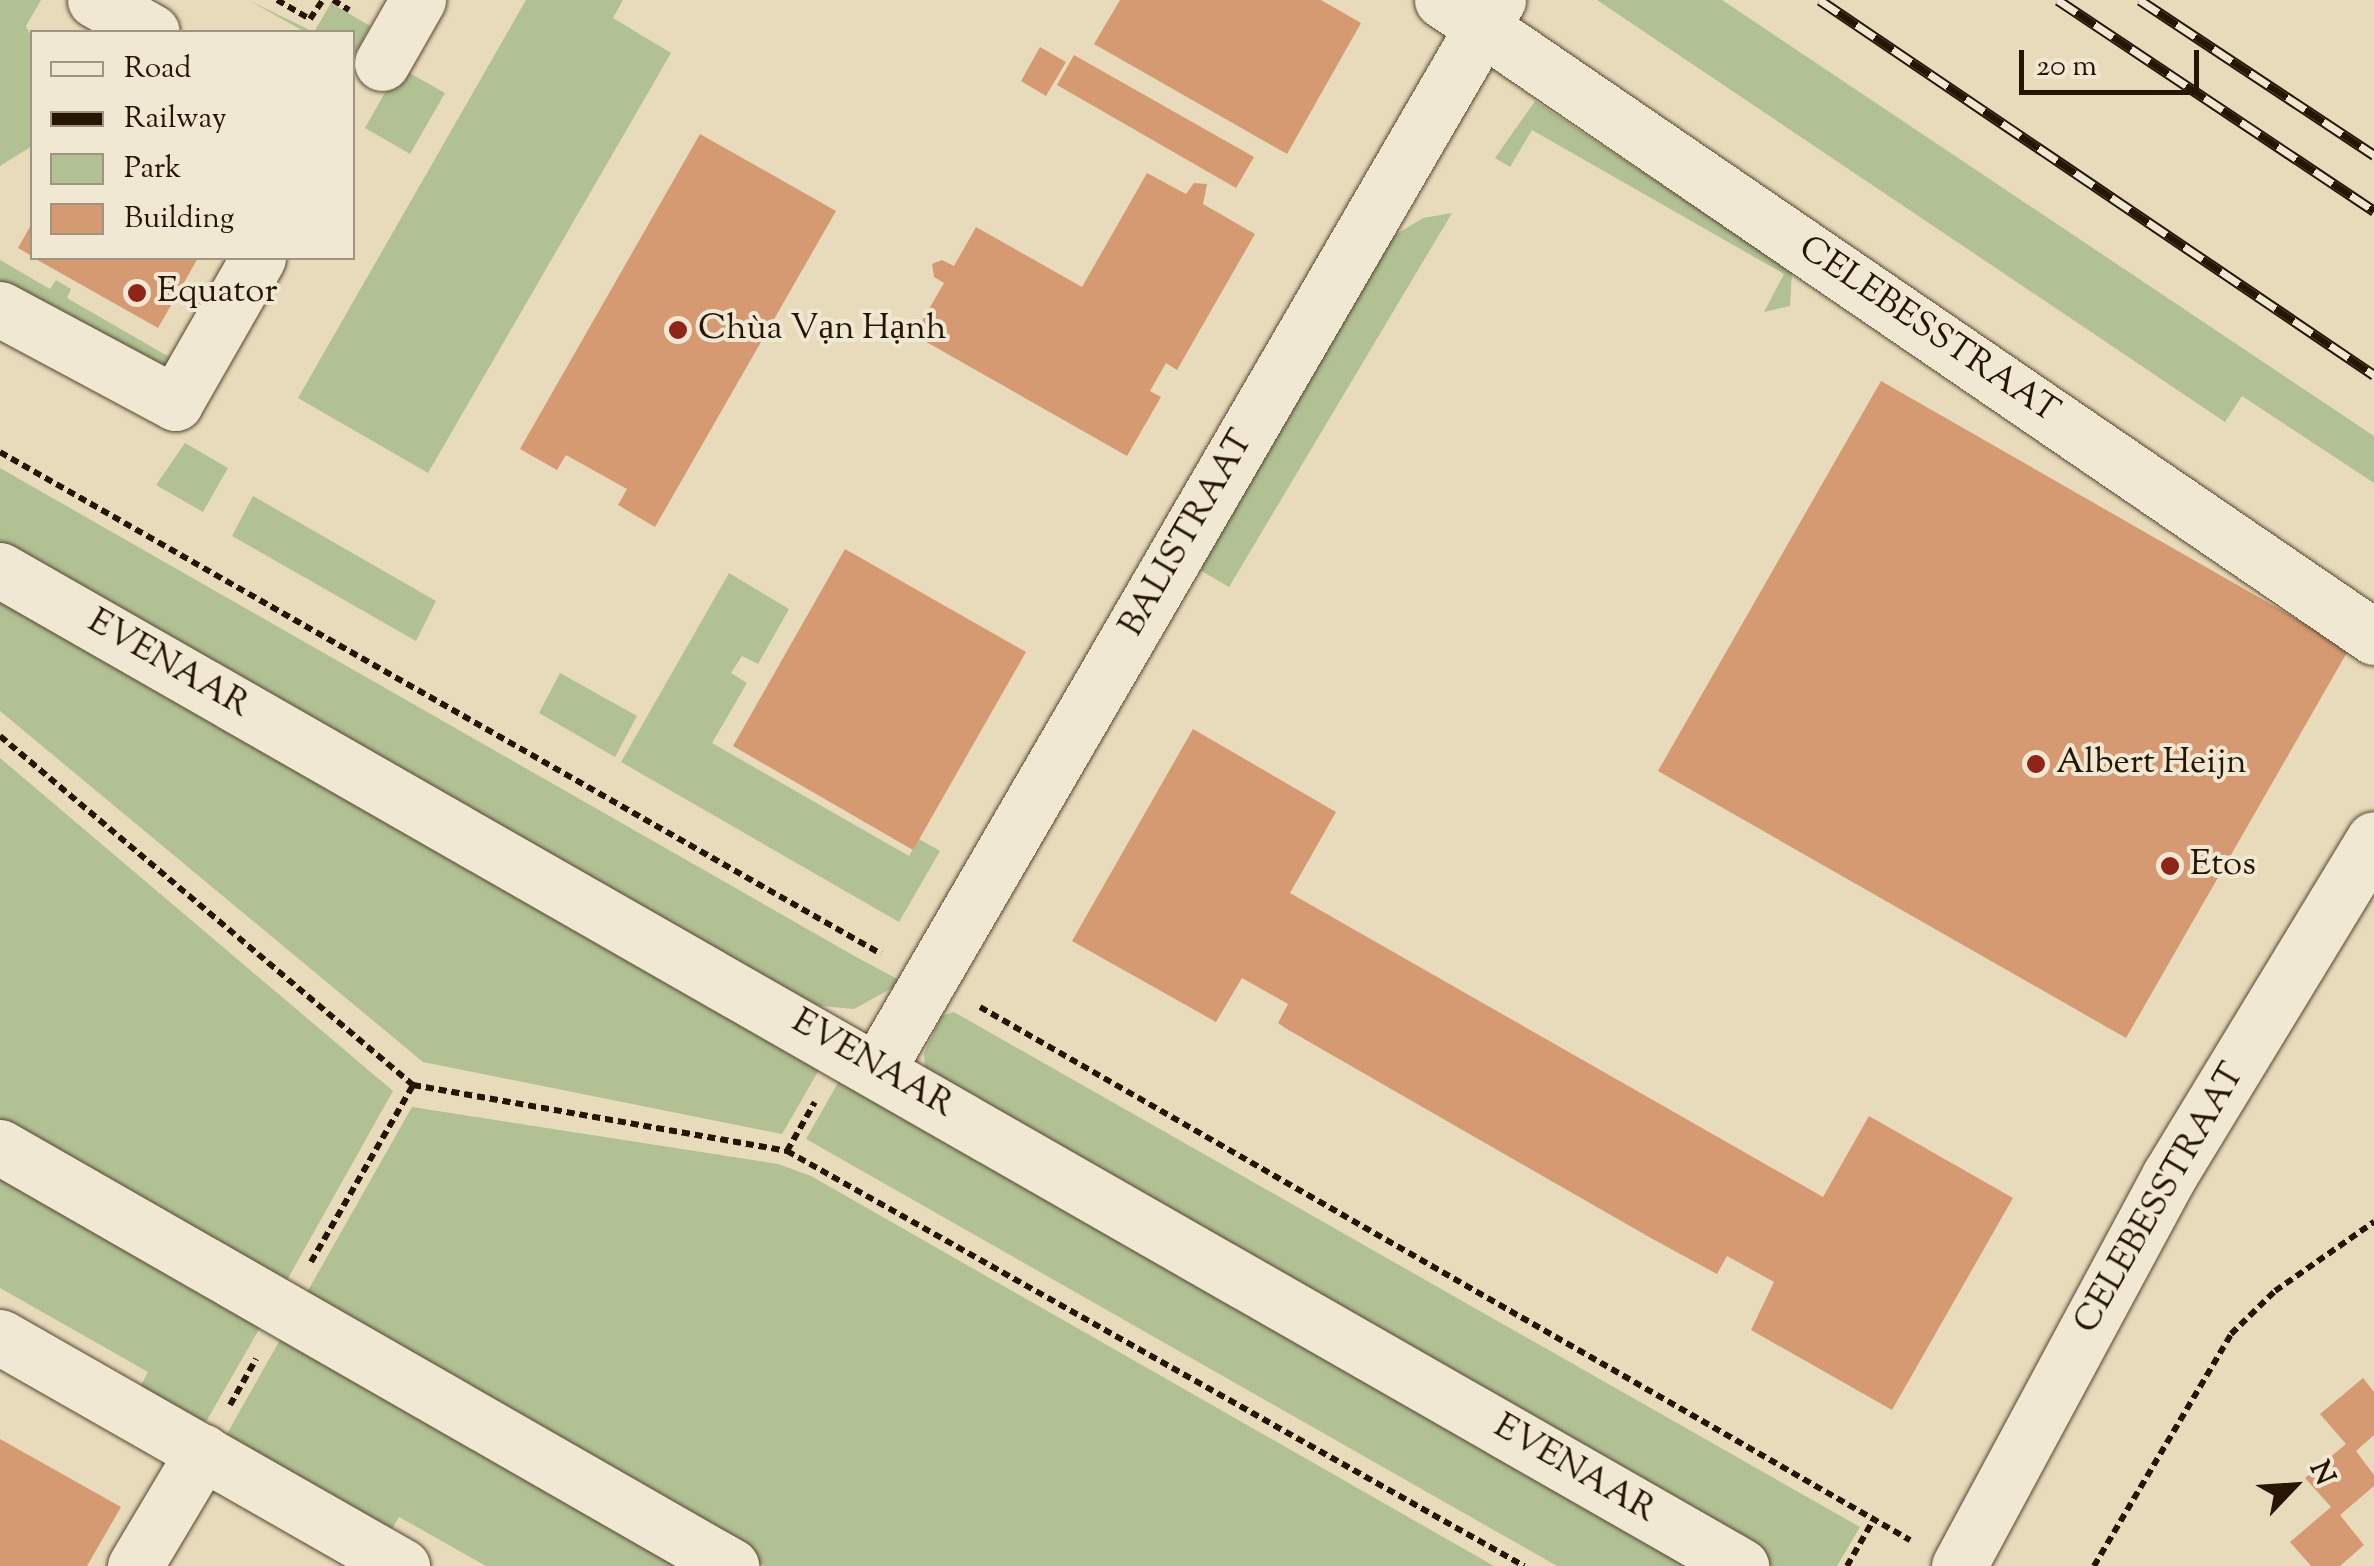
<!DOCTYPE html>
<meta charset="utf-8">
<style>
body{margin:0}
#map{position:relative;width:2374px;height:1566px;overflow:hidden;background:#e8dbbb;font-family:"Sorts Mill Goudy",serif}
div>[style]{position:absolute}
[style*='--x']{left:calc(var(--x)*1px);top:calc(var(--y)*1px);width:calc(var(--w)*1px);rotate:calc(var(--a)*1deg)}
.green>*{inset:0;background:#b1c194}
.building>*{inset:0;background:#d59a72}
.path>*{height:6px;margin-top:-3px;transform-origin:0;background:repeating-linear-gradient(90deg,#251502 0 8px,transparent 0 13px)}
.roads{filter:drop-shadow(0 0 2px #564630) drop-shadow(0 0 2px #564630)}
.minor>*{height:55px;margin:-27.5px;padding:0 27.5px;transform-origin:27.5px;border-radius:27.5px;background:#f0e8d3}
.secondary>*{height:55px;margin:-27.5px;padding:0 27.5px;transform-origin:27.5px;border-radius:27.5px;background:#f0e8d3}
.rail>*{height:11px;margin-top:-5.5px;transform-origin:0;background:repeating-linear-gradient(90deg,#f0e8d3 0 22px,#251502 0 44px);box-sizing:border-box;border-block:2px solid #251502}
.dots>*{width:28px;height:28px;translate:-50% -50%;box-sizing:border-box;border:5px solid #f0e8d3;border-radius:50%}
span{translate:-50% -50%;white-space:nowrap;text-align:center;line-height:1.15;-webkit-text-stroke:8px #f0e8d3;paint-order:stroke}
.poi-label{font-size:35px;color:#251502}
.left{translate:0 -50%;text-align:left}
.street-label{font-size:35px;color:#251502}
.legend{position:absolute;left:30px;top:30px;width:325px;height:230px;box-sizing:border-box;background:#f0e8d3;border:2px solid #9f947f;margin:0;padding:12px 18px;list-style:none;font-size:30px;color:#251502}
.legend li{display:flex;align-items:center;gap:20px;height:50px}
.legend b{width:50px;border:2px solid #9f947f}
.north{position:absolute;left:2244px;top:1436px;width:100px;height:100px;-webkit-text-stroke:8px #f0e8d3;paint-order:stroke;rotate:65deg;font-size:28px;font-weight:700;line-height:40px;text-align:center;color:#251502}
.north::after{content:'';display:block;margin:auto;width:35px;height:45px;background:#251502;clip-path:polygon(50% 0,100% 100%,50% 72%,0 100%)}
.scale{position:absolute;left:2019px;top:50px;width:180px;height:45px;box-sizing:border-box;border:5px solid #251502;border-top:0;padding-left:12px;font-size:30px;line-height:35px;white-space:nowrap;color:#251502;-webkit-text-stroke:8px #f0e8d3;paint-order:stroke}
</style>
<div id="map">
<div class="green">
<div style="clip-path:polygon(0 0,41px 0,26px 26px,32px 38px,32px 146px,0 166px)"></div>
<div style="clip-path:polygon(248px 0,314px 32px,331px 3px,370px 26px,354px 55px,400px 81px,406px 71px,445px 93px,410px 154px,365px 128px,391px 82px,353px 60px,352px 32px,305px 32px)"></div>
<div style="clip-path:polygon(526px 0,623px 0,613px 18px,671px 53px,428px 473px,298px 398px)"></div>
<div style="clip-path:polygon(1597px 0,1722px 0,2374px 436px,2374px 483px,2242px 396px,2225px 422px)"></div>
<div style="clip-path:polygon(1535px 101px,1792px 271px,1790px 306px,1764px 312px,1784px 274px,1532px 130px,1510px 167px,1495px 158px)"></div>
<div style="clip-path:polygon(1452px 213px,1229px 587px,1198px 569px,1390px 238px,1423px 218px)"></div>
<div style="clip-path:polygon(0 260px,50px 289px,56px 280px,71px 289px,67px 298px,171px 358px,162px 375px,0 282px)"></div>
<div style="clip-path:polygon(185px 443px,228px 468px,203px 512px,156px 485px)"></div>
<div style="clip-path:polygon(0 468px,858px 958px,903px 982px,854px 1009px,810px 1005px,0 552px)"></div>
<div style="clip-path:polygon(253px 496px,436px 601px,416px 641px,232px 536px)"></div>
<div style="clip-path:polygon(729px 573px,789px 609px,758px 664px,742px 656px,731px 673px,747px 683px,712px 743px,909px 856px,919px 839px,940px 851px,899px 922px,621px 762px)"></div>
<div style="clip-path:polygon(0 592px,823px 1063px,782px 1134px,423px 1062px,0 711px)"></div>
<div style="clip-path:polygon(560px 673px,637px 716px,615px 757px,539px 713px)"></div>
<div style="clip-path:polygon(0 758px,393px 1091px,282px 1289px,0 1128px)"></div>
<div style="clip-path:polygon(954px 1012px,1860px 1527px,1837px 1566px,1772px 1566px,943px 1092px,925px 1068px,924px 1053px,942px 1016px)"></div>
<div style="clip-path:polygon(843px 1074px,1703px 1566px,1557px 1566px,806px 1139px)"></div>
<div style="clip-path:polygon(412px 1107px,778px 1164px,811px 1176px,1494px 1566px,765px 1566px,302px 1301px)"></div>
<div style="clip-path:polygon(0 1168px,265px 1319px,203px 1427px,138px 1391px,148px 1372px,0 1288px)"></div>
<div style="clip-path:polygon(285px 1331px,696px 1566px,486px 1566px,399px 1517px,389px 1534px,224px 1439px)"></div>
</div>
<div class="building">
<div style="clip-path:polygon(1120px 0,1321px 0,1361px 23px,1287px 154px,1094px 44px)"></div>
<div style="clip-path:polygon(1040px 47px,1066px 62px,1046px 96px,1021px 81px)"></div>
<div style="clip-path:polygon(1074px 55px,1254px 157px,1236px 188px,1057px 85px)"></div>
<div style="clip-path:polygon(700px 134px,836px 211px,655px 527px,618px 505px,627px 489px,566px 455px,557px 470px,520px 449px)"></div>
<div style="clip-path:polygon(1147px 173px,1186px 194px,1194px 183px,1207px 184px,1203px 204px,1255px 234px,1177px 370px,1166px 363px,1150px 391px,1161px 397px,1127px 456px,914px 335px,944px 283px,934px 277px,932px 264px,942px 260px,954px 266px,976px 227px,1082px 287px)"></div>
<div style="clip-path:polygon(32px 223px,32px 256px,18px 248px)"></div>
<div style="clip-path:polygon(34px 258px,198px 258px,158px 328px)"></div>
<div style="clip-path:polygon(1881px 381px,2349px 649px,2126px 1038px,1658px 771px)"></div>
<div style="clip-path:polygon(845px 549px,1026px 652px,913px 850px,733px 746px)"></div>
<div style="clip-path:polygon(1193px 729px,1336px 812px,1290px 893px,1823px 1197px,1869px 1116px,2013px 1198px,1892px 1410px,1751px 1330px,1774px 1282px,1727px 1256px,1717px 1274px,1649px 1237px,1285px 1028px,1278px 1023px,1288px 1004px,1242px 978px,1216px 1022px,1072px 941px)"></div>
<div style="clip-path:polygon(2363px 1378px,2374px 1392px,2374px 1435px,2356px 1451px,2374px 1475px,2374px 1486px,2340px 1515px,2364px 1545px,2340px 1566px,2311px 1566px,2290px 1542px,2331px 1507px,2305px 1478px,2346px 1444px,2320px 1414px)"></div>
<div style="clip-path:polygon(0 1439px,121px 1507px,87px 1566px,0 1566px)"></div>
</div>
<div class="path">
<div style="--x:277;--y:0;--w:38;--a:30"></div>
<div style="--x:310;--y:19;--w:23;--a:-56"></div>
<div style="--x:333;--y:0;--w:19;--a:32"></div>
<div style="--x:0;--y:452;--w:1014;--a:29.67"></div>
<div style="--x:0;--y:736;--w:541;--a:40.2"></div>
<div style="--x:413;--y:1085;--w:380;--a:10"></div>
<div style="--x:787;--y:1151;--w:846;--a:29.38"></div>
<div style="--x:980;--y:1007;--w:1072;--a:29.82"></div>
<div style="--x:787;--y:1151;--w:56;--a:-60.3"></div>
<div style="--x:311;--y:1262;--w:204;--a:-60"></div>
<div style="--x:230;--y:1405;--w:53;--a:-60.5"></div>
<div style="--x:1847;--y:1566;--w:54;--a:-60.1"></div>
<div style="--x:2094;--y:1566;--w:269;--a:-59.4"></div>
<div style="--x:2231;--y:1334;--w:62;--a:-44.3"></div>
<div style="--x:2275;--y:1291;--w:121;--a:-34.9"></div>
</div>
<div class="roads">
<div class="minor">
<div style="--x:95;--y:0;--w:65;--a:29.3"></div>
<div style="--x:1442;--y:0;--w:1129;--a:34.35"></div>
<div style="--x:382;--y:63;--w:73;--a:-60.3"></div>
<div style="--x:0;--y:309;--w:199;--a:28.2"></div>
<div style="--x:175;--y:403;--w:167;--a:-60.2"></div>
<div style="--x:878;--y:1068;--w:1235;--a:-59.86"></div>
<div style="--x:0;--y:1337;--w:463;--a:29.7"></div>
<div style="--x:135;--y:1566;--w:133;--a:-59.2"></div>
<div style="--x:1959;--y:1566;--w:443;--a:-61.7"></div>
<div style="--x:2169;--y:1176;--w:394;--a:-58.7"></div>
</div>
<div class="secondary">
<div style="--x:0;--y:570;--w:2006;--a:29.77"></div>
<div style="--x:0;--y:1147;--w:843;--a:29.82"></div>
</div>
</div>
<div class="rail">
<div style="--x:1820;--y:0;--w:669;--a:34.09"></div>
<div style="--x:2058;--y:0;--w:380;--a:33.7"></div>
<div style="--x:2140;--y:0;--w:281;--a:33.5"></div>
</div>
<div class="dots">
<div style="left:137px;top:293px;background:#8f2418"></div>
<div style="left:678px;top:330px;background:#8f2418"></div>
<div style="left:2036px;top:764px;background:#8f2418"></div>
<div style="left:2170px;top:866px;background:#8f2418"></div>
</div>
<div class="poi-label">
<span class="left" style="left:157px;top:293px">Equator</span>
<span class="left" style="left:698px;top:330px">Chùa Vạn Hạnh</span>
<span class="left" style="left:2056px;top:764px">Albert Heijn</span>
<span class="left" style="left:2190px;top:866px">Etos</span>
</div>
<div class="street-label">
<span style="left:1928px;top:331px;rotate:34deg">CELEBESSTRAAT</span>
<span style="left:1188px;top:534px;rotate:-60deg">BALISTRAAT</span>
<span style="left:168px;top:665px;rotate:30deg">EVENAAR</span>
<span style="left:872px;top:1065px;rotate:30deg">EVENAAR</span>
<span style="left:2161px;top:1199px;rotate:-60deg">CELEBESSTRAAT</span>
<span style="left:1574px;top:1470px;rotate:30deg">EVENAAR</span>
</div>
<ul class="legend">
<li><b style="height:12px;background:#f0e8d3"></b>Road</li>
<li><b style="height:12px;background:#251502"></b>Railway</li>
<li><b style="height:28px;background:#b1c194"></b>Park</li>
<li><b style="height:28px;background:#d59a72"></b>Building</li>
</ul>
<div class="north">N</div>
<div class="scale">20 m</div>
</div>
